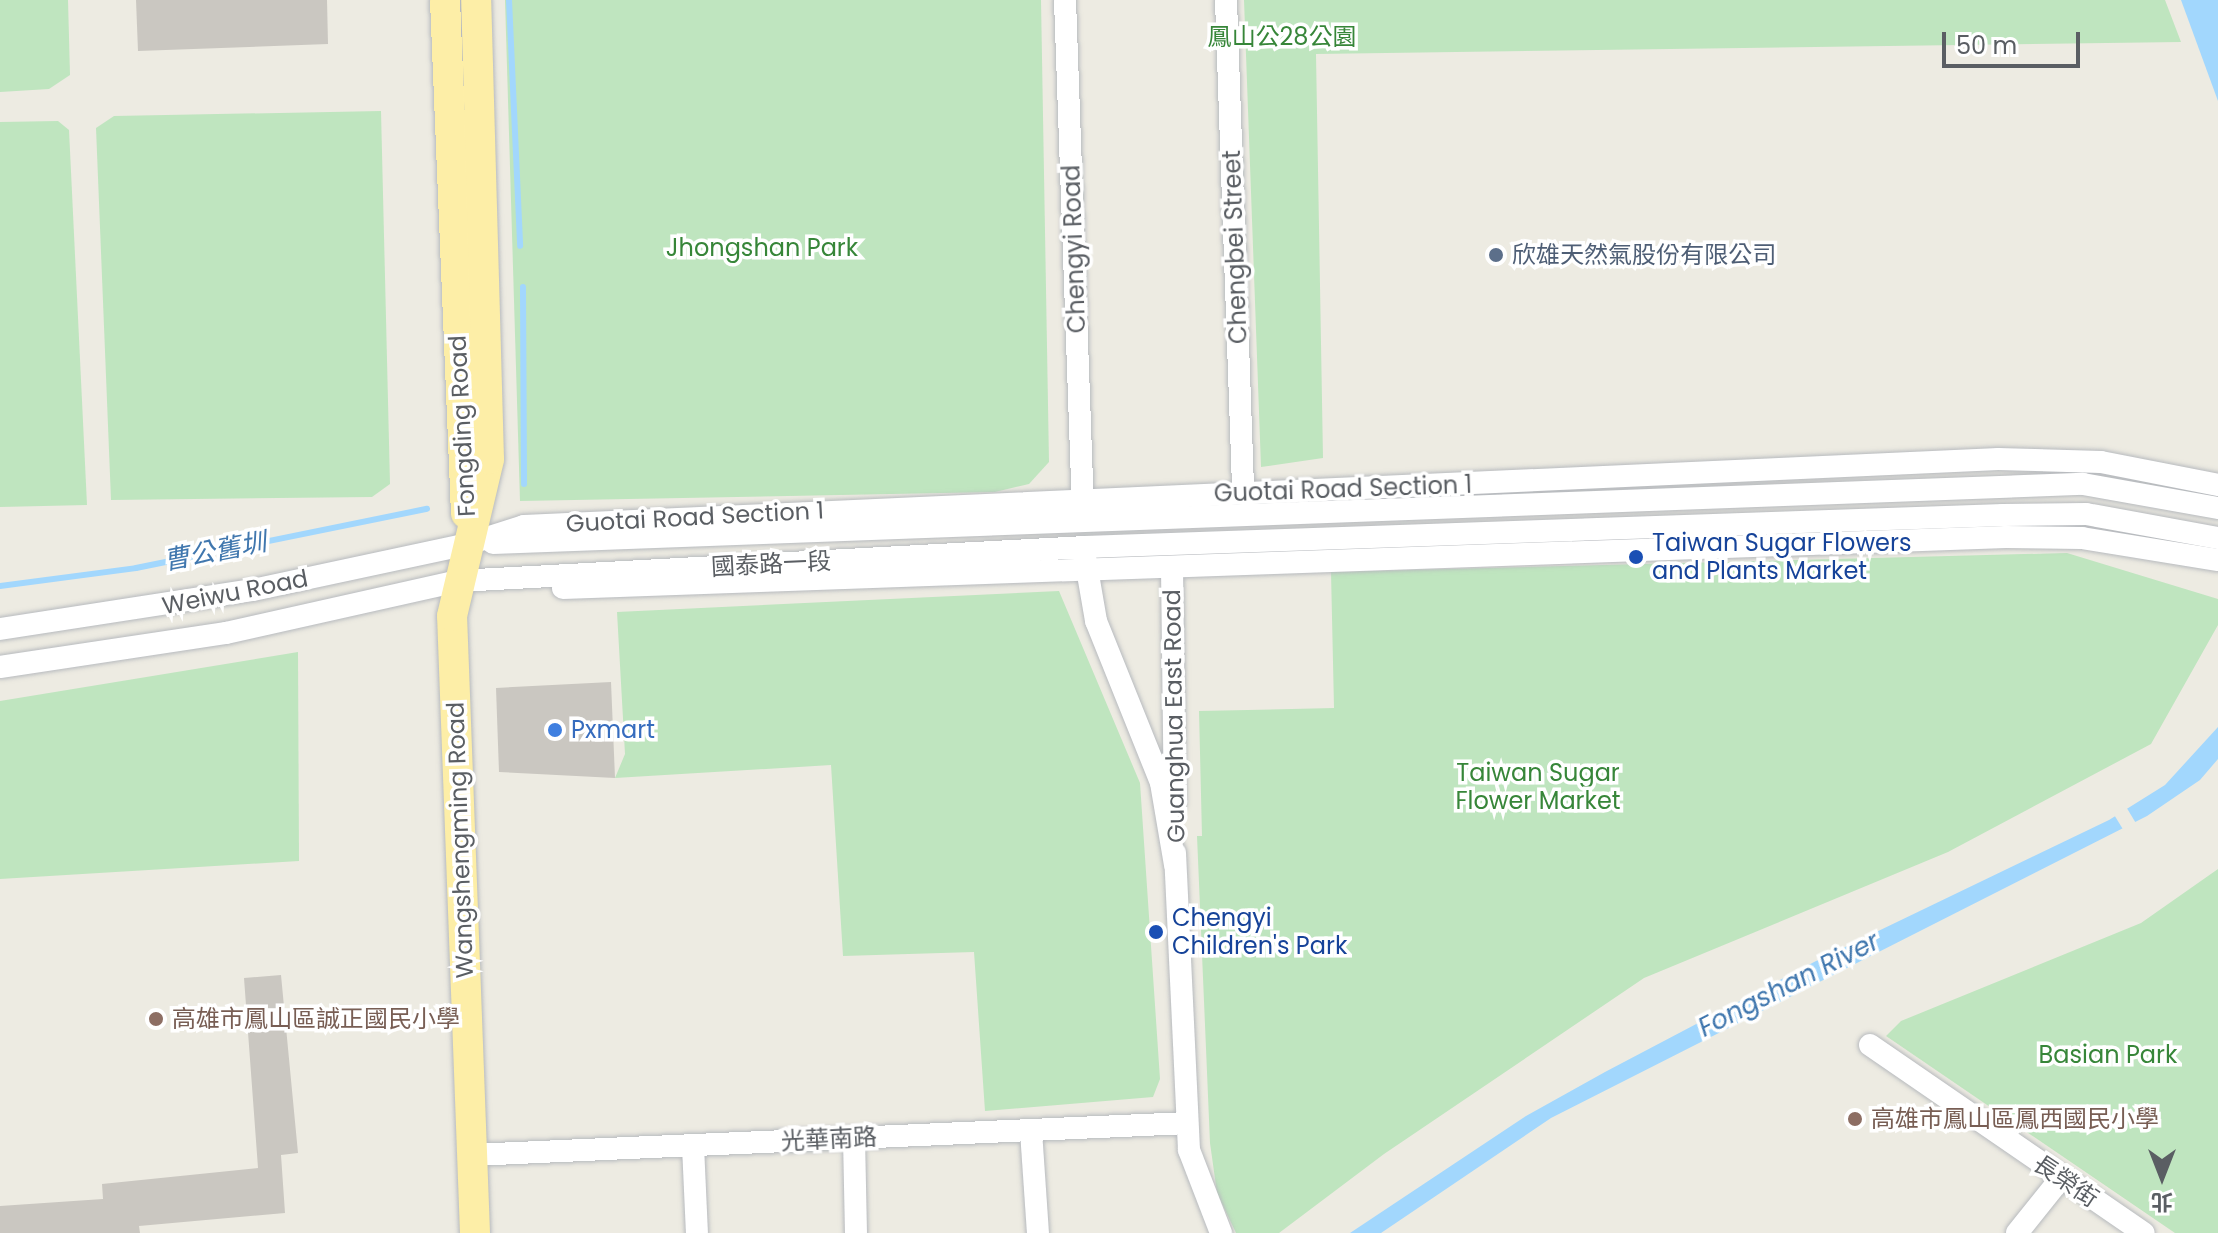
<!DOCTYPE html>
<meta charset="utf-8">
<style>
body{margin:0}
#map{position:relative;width:2218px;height:1233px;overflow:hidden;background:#edebe2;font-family:Poppins,"Noto Sans TC",sans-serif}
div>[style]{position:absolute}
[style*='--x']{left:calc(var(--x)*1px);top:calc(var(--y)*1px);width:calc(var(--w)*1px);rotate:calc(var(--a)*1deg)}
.green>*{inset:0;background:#bfe5bf}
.water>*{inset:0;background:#a2d7fd}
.pier>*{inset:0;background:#edebe2}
.stream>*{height:6px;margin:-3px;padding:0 3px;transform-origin:3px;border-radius:3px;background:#a2d7fd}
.building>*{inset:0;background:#cac7c1}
.roads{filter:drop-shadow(0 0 2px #b7babe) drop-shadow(0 0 2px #b7babe)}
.minor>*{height:22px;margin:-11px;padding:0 11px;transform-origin:11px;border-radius:11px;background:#fff}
.major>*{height:30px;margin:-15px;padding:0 15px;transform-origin:15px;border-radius:15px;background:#fdeea7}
.dots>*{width:22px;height:22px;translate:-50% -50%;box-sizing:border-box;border:4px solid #fff;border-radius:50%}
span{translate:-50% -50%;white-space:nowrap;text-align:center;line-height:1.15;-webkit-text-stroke:7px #fff;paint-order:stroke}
.park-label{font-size:24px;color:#378639}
.street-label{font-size:24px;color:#5a5e63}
.service-label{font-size:24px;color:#4e5e75}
.left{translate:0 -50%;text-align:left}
.transit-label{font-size:24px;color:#164399}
.shop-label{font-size:24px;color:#366cbe}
.education-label{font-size:24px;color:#785e54}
.water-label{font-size:26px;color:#4077ae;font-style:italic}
.north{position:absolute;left:2122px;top:1137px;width:80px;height:80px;-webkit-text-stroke:6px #fff;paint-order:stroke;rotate:180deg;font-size:22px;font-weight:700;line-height:32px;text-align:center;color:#5a5e63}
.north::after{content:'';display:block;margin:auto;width:28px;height:36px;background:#5a5e63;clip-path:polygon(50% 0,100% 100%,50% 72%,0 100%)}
.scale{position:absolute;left:1942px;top:32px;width:138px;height:36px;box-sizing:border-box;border:4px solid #5a5e63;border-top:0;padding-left:10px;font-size:24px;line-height:28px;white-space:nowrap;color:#5a5e63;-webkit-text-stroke:6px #fff;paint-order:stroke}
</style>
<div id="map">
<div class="green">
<div style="clip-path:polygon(0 0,68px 0,70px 75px,49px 89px,0 92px)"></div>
<div style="clip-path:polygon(505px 0,1041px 0,1049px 462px,1029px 484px,995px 492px,520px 501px)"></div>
<div style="clip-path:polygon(1244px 0,2165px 0,2181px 42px,1316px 54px,1323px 458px,1261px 467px)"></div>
<div style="clip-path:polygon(381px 111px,390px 484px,372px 497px,111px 500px,96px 128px,114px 116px)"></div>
<div style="clip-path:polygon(58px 121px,69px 130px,87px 505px,0 507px,0 122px)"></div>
<div style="clip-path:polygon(2067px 553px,2218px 599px,2218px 625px,2151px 744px,1948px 852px,1644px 978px,1384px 1154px,1279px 1233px,1236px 1233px,1217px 1193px,1210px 1143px,1197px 836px,1202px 836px,1199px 711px,1334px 708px,1331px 572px)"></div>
<div style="clip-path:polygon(1059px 591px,1140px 783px,1160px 1079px,1153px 1097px,985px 1111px,974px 952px,843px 956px,831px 765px,615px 778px,625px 754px,617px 612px)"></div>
<div style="clip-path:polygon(298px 652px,299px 861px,0 879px,0 701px)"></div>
<div style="clip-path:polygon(2218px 869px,2218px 1233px,2175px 1233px,1886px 1036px,1901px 1021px,2141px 923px)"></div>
</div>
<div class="water">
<div style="clip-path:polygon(2181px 0,2218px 0,2218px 101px)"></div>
<div style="clip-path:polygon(2218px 727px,2218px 759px,2200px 780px,2147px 816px,1551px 1118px,1381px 1233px,1350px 1233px,1526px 1116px,1605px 1072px,1816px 961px,2109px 820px,2165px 785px)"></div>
</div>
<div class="pier">
<div style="clip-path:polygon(2125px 805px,2137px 825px,2124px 831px,2113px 813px)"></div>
</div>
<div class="stream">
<div style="--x:509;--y:0;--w:246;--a:87.4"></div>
<div style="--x:523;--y:287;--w:197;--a:89.7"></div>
<div style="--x:0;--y:586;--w:137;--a:-7.5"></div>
<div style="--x:136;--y:568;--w:297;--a:-11.5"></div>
</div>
<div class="building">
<div style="clip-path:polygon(136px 0,327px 0,328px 44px,138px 51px)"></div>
<div style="clip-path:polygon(611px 682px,615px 778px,499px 772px,496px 688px)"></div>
<div style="clip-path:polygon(281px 975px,298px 1153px,281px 1155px,285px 1213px,139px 1226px,140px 1233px,0 1233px,0 1206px,103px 1199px,102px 1184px,258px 1168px,244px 978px)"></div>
</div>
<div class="roads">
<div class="minor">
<div style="--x:1065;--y:0;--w:510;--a:87.98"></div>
<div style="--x:1226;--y:0;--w:494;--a:88"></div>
<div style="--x:493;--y:543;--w:1591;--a:-2.13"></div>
<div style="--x:2083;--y:484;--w:137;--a:10.1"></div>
<div style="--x:1085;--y:557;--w:65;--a:80.2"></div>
<div style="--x:1096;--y:621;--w:175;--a:68.1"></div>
<div style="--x:1161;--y:783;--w:83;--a:80.3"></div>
<div style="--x:1172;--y:568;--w:235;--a:89.3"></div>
<div style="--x:563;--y:588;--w:1444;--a:-2.02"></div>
<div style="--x:2006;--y:537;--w:76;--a:0.8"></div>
<div style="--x:2082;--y:538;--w:138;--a:9.2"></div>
<div style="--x:0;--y:629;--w:256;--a:-8.8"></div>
<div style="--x:253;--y:590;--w:220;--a:-12.1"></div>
<div style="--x:468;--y:544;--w:59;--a:-17.8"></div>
<div style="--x:524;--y:526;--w:1476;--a:-2.6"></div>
<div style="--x:1998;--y:459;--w:103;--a:1.7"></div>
<div style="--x:2101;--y:462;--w:119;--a:11.1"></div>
<div style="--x:0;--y:667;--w:229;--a:-8.6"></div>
<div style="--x:226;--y:633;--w:238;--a:-12.6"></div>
<div style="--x:458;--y:581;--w:628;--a:-3.1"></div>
<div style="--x:1085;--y:547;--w:919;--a:-2"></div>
<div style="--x:2003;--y:515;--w:83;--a:-0.7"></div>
<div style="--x:2086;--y:514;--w:134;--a:10.3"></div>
<div style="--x:1175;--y:853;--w:297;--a:87.3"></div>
<div style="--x:1189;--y:1150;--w:89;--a:68.9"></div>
<div style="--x:1870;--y:1045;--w:332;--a:34.5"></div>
<div style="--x:1031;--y:1131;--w:102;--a:86.1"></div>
<div style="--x:854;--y:1138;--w:95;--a:88.8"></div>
<div style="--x:693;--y:1146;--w:87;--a:87.4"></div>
<div style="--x:472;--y:1155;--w:716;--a:-2.56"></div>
<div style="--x:2017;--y:1233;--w:70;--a:-51.3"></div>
</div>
<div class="major">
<div style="--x:445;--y:0;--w:514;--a:87.66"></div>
<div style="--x:475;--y:1233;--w:617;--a:-92.13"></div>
<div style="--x:452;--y:616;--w:161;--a:-76.7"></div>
<div style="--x:489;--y:459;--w:459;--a:-91.6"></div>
</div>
</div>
<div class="dots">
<div style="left:1496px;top:255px;background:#5c6f8a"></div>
<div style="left:1636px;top:557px;background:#1a4fb4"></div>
<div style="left:555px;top:730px;background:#3f7fe0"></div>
<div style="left:1156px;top:932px;background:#1a4fb4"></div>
<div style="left:156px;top:1019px;background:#8d6e63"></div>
<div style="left:1855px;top:1119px;background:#8d6e63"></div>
</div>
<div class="park-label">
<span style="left:1282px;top:37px">鳳山公28公園</span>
<span style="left:762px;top:248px">Jhongshan Park</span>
<span style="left:1538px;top:787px">Taiwan Sugar<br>Flower Market</span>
<span style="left:2108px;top:1055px">Basian Park</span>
</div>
<div class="street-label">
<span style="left:1235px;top:247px;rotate:-92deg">Chengbei Street</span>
<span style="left:1074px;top:249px;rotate:-92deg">Chengyi Road</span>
<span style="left:462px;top:426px;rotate:-93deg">Fongding Road</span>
<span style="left:1343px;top:489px;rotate:-2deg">Guotai Road Section 1</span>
<span style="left:695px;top:517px;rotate:-3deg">Guotai Road Section 1</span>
<span style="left:771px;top:564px;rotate:-3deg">國泰路一段</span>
<span style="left:235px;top:592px;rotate:-11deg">Weiwu Road</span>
<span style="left:1174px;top:716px;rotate:-91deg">Guanghua East Road</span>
<span style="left:460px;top:840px;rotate:-92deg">Wangshengming Road</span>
<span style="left:829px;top:1139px;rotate:-3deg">光華南路</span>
<span style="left:2066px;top:1181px;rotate:34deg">長榮街</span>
</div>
<div class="service-label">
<span class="left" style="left:1512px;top:255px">欣雄天然氣股份有限公司</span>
</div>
<div class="transit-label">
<span class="left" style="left:1652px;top:557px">Taiwan Sugar Flowers<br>and Plants Market</span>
<span class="left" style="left:1172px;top:932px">Chengyi<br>Children's Park</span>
</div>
<div class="shop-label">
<span class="left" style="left:571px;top:730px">Pxmart</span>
</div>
<div class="education-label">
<span class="left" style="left:172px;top:1019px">高雄市鳳山區誠正國民小學</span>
<span class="left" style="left:1871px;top:1119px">高雄市鳳山區鳳西國民小學</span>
</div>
<div class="water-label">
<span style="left:215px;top:552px;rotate:-11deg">曹公舊圳</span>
<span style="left:1789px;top:985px;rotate:-27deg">Fongshan River</span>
</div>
<div class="north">北</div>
<div class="scale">50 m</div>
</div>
